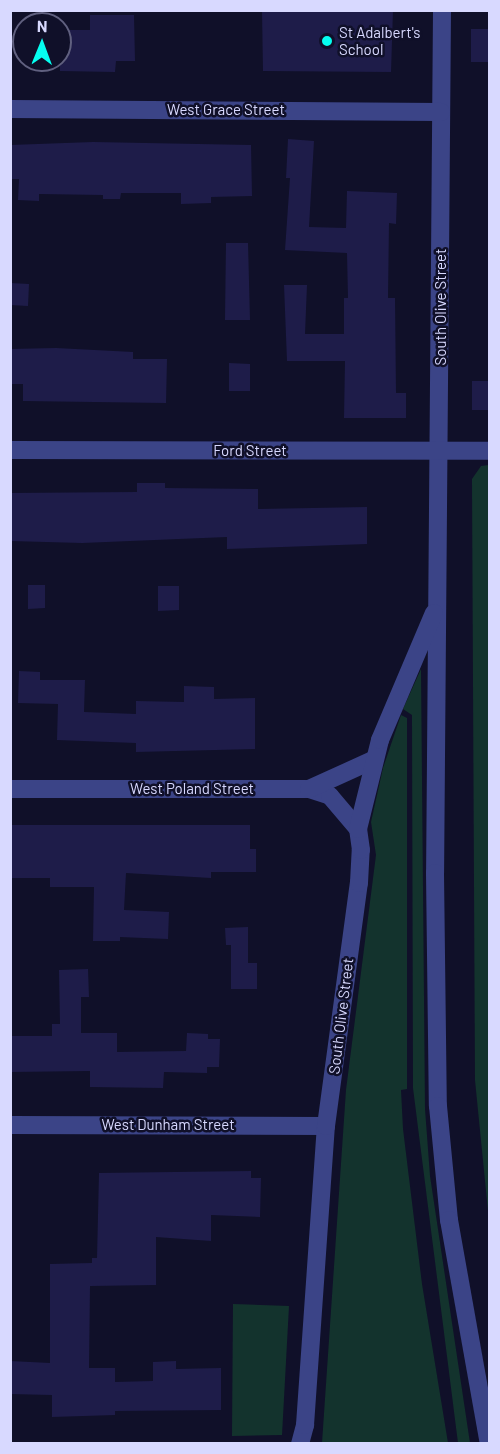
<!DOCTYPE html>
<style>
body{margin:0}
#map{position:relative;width:500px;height:1454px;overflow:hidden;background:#101029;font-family:Barlow,sans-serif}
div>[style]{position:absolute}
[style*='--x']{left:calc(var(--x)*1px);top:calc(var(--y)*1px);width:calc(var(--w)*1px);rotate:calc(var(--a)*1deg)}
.green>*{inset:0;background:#13332d}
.building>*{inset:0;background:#1e1c49}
.minor>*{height:18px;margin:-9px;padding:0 9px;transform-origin:9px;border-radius:9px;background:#3b4487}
.dots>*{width:16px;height:16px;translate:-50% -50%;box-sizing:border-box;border:3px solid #101029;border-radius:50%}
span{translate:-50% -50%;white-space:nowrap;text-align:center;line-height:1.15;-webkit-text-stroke:5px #101029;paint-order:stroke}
.poi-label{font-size:15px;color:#d8d9ff}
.left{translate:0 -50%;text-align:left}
.street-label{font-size:15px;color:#d8d9ff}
.frame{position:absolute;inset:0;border:12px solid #d8d9ff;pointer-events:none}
.north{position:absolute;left:12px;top:12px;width:60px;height:60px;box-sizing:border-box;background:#101029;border:2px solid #60607f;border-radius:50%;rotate:1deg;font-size:16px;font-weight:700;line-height:24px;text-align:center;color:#d8d9ff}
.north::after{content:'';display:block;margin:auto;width:21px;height:27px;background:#05fef0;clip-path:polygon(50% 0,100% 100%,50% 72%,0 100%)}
</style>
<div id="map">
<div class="green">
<div style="clip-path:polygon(489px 465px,490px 465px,489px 1221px,475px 1080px,472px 479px,481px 466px)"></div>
<div style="clip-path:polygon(421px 669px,425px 1109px,430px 1176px,470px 1443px,458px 1443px,413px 1088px,412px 715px,403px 709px)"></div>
<div style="clip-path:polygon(401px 715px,407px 718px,407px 1089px,401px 1090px,403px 1129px,422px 1284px,448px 1443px,322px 1443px,346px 1090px,376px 855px,371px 822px,383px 768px)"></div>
<div style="clip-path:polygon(233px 1304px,289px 1306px,282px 1435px,232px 1436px)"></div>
</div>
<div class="building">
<div style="clip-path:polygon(262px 10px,393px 10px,391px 72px,263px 71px)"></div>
<div style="clip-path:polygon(90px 15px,134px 15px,135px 61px,116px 61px,115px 72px,60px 71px,60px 30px,90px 30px)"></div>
<div style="clip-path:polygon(471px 29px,489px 29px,489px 62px,471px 62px)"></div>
<div style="clip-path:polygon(288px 139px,314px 141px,309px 227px,346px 228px,347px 191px,397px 193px,396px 224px,389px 223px,388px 298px,395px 298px,396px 393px,406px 393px,406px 418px,344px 418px,345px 361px,287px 361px,284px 285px,307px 285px,305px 334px,344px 334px,344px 298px,348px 298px,347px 253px,285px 250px,290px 178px,286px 178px)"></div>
<div style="clip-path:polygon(93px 142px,251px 145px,252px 196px,211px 197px,211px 203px,181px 204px,181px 193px,121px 193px,120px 199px,103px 199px,103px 195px,39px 194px,39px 201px,18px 200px,19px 179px,10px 179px,10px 145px)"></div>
<div style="clip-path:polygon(226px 243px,248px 243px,250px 320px,225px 320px)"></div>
<div style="clip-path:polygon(10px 283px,29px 284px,28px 306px,10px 305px)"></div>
<div style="clip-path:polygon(56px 348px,133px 352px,133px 359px,167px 359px,166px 403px,23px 401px,23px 384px,10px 384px,10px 349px)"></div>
<div style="clip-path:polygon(229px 363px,250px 364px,250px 391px,229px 391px)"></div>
<div style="clip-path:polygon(472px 381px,489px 381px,489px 410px,472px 410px)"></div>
<div style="clip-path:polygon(137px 483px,165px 483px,165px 488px,258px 489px,258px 509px,367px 507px,367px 544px,227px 549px,227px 537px,82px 543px,10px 541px,10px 493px,137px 492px)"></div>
<div style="clip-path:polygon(28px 585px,45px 585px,45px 608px,28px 609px)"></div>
<div style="clip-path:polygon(158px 586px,179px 586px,179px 610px,158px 611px)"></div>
<div style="clip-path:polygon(19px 671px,40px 672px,40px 680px,85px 680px,84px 712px,136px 714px,136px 701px,184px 702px,184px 686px,214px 687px,214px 699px,255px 698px,255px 749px,136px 752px,136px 743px,57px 740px,58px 704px,18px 703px)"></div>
<div style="clip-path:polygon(10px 825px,250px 825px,250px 849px,256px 849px,256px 872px,211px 872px,211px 878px,126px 873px,124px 910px,169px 912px,168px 939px,120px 937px,120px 941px,93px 941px,94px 887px,50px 887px,50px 878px,10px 878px)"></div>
<div style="clip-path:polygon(248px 927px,248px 963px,257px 963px,257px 989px,231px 989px,231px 945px,226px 945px,225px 928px)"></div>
<div style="clip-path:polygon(88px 969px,89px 997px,81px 997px,81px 1033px,117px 1033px,117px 1052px,186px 1051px,187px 1033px,208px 1034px,208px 1039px,220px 1039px,219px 1067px,207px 1067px,207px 1073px,164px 1072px,163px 1088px,90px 1087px,90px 1071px,10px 1072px,10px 1036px,52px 1036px,52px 1024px,60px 1024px,59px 970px)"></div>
<div style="clip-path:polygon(251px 1171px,251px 1178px,261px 1178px,260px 1217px,211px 1215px,211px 1241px,156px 1237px,156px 1285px,90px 1286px,89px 1368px,115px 1368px,115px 1382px,153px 1381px,153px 1362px,176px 1361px,176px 1369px,221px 1368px,221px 1410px,115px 1411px,115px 1415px,52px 1417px,52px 1395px,10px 1394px,10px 1361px,50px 1363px,50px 1264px,92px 1263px,92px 1258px,97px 1258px,99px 1173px)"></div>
</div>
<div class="minor">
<div style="--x:442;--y:10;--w:863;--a:90.46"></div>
<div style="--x:435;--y:873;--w:233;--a:89.3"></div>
<div style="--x:438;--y:1106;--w:115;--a:84.5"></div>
<div style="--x:449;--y:1220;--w:228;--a:79.9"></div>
<div style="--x:10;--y:109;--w:431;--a:0.4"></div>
<div style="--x:10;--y:450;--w:480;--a:0.1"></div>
<div style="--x:10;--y:789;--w:299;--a:0"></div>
<div style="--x:309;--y:789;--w:22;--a:18"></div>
<div style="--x:330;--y:796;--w:43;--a:49.7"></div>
<div style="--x:309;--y:789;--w:72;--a:-24.4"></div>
<div style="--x:10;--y:1125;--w:316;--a:0.2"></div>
<div style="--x:300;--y:1444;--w:20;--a:-75"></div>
<div style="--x:305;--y:1425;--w:300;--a:-86"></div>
<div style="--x:326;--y:1126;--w:245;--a:-82.3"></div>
<div style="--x:359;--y:883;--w:33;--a:-87"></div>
<div style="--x:361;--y:850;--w:21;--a:-98"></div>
<div style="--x:358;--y:829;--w:92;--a:-76.1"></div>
<div style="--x:380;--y:740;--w:138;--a:-67"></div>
</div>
<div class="dots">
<div style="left:327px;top:41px;background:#05fef0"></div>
</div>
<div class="poi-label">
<span class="left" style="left:339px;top:41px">St Adalbert's<br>School</span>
</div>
<div class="street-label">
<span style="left:226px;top:110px">West Grace Street</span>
<span style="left:441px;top:307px;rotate:-90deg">South Olive Street</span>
<span style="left:250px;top:451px">Ford Street</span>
<span style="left:192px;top:789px">West Poland Street</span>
<span style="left:341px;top:1016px;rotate:-83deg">South Olive Street</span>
<span style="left:168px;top:1125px">West Dunham Street</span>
</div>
<div class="frame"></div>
<div class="north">N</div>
</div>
